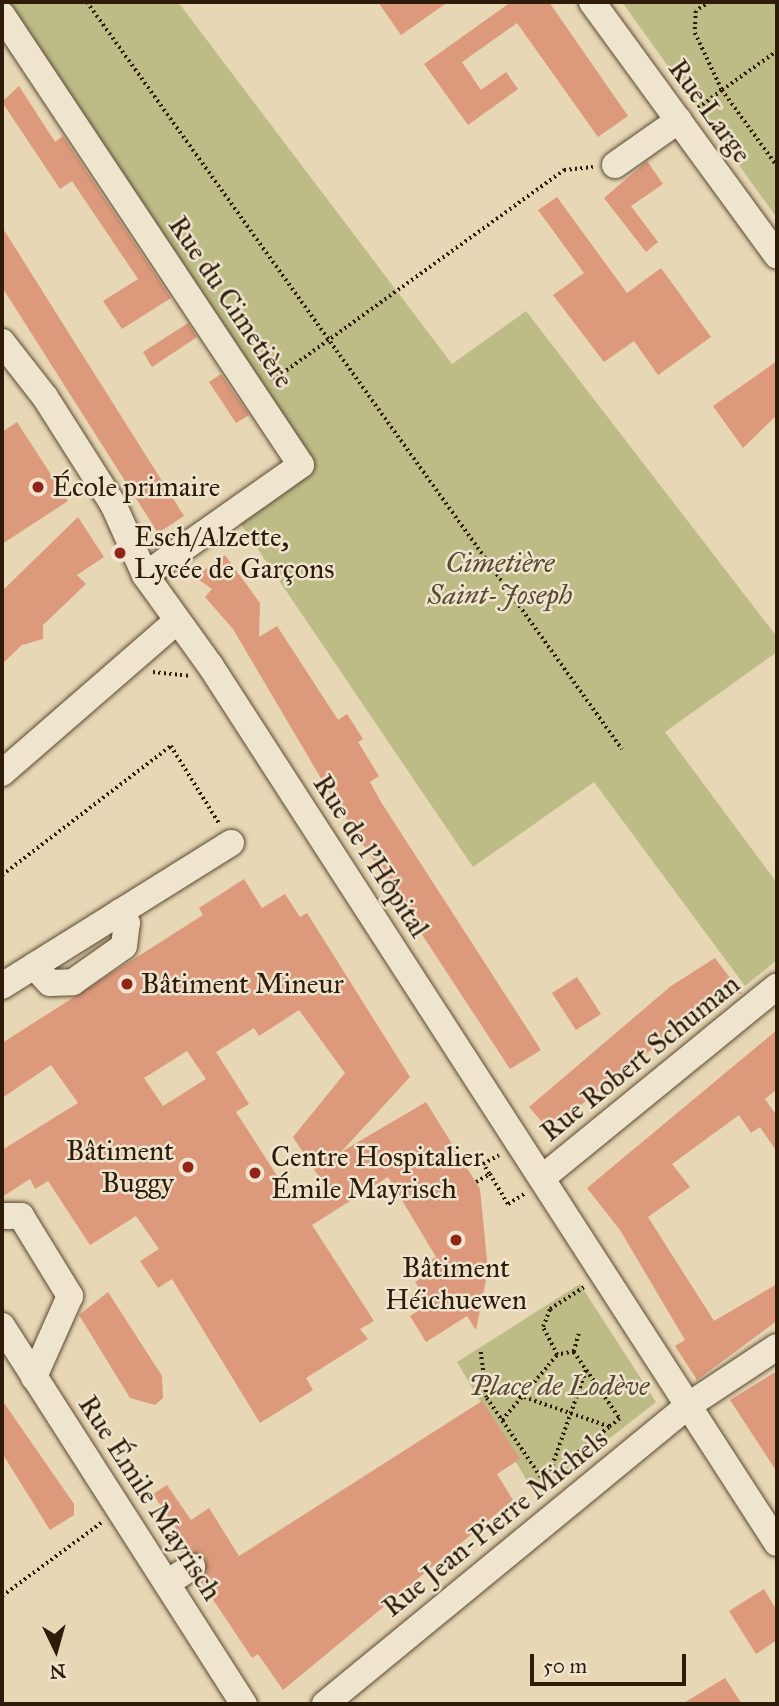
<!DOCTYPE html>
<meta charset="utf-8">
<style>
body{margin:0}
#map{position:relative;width:779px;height:1706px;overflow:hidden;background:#e7d7b4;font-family:"IM FELL Great Primer",serif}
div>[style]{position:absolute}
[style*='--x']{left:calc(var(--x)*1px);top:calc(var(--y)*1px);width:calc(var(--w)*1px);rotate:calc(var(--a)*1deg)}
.green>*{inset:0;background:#bdbc87}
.building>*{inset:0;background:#dc997c}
.path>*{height:3.5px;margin-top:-1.75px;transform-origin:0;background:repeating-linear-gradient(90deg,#2e1b0a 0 2px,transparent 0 5.5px)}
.roads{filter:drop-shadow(0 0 2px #5c4a34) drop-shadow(0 0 2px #5c4a34)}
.minor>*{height:26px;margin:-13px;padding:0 13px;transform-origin:13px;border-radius:13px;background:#efe5ce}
.dots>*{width:19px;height:19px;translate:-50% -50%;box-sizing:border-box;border:4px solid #efe5ce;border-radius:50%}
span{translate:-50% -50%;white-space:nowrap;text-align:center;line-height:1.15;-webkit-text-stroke:5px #efe5ce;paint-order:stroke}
.street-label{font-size:28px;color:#2e1b0a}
.poi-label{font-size:28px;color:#2e1b0a}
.left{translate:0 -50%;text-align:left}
.right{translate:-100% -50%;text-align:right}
.park-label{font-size:28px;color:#594b30;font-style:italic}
.frame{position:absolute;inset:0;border:4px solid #2e1b0a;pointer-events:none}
.north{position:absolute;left:21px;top:1615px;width:70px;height:70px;-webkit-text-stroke:5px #efe5ce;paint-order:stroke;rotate:175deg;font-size:19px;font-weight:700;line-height:28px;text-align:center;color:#2e1b0a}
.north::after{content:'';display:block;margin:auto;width:24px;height:32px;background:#2e1b0a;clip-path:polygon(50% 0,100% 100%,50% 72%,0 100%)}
.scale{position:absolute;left:530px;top:1654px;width:156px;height:32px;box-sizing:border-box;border:4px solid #2e1b0a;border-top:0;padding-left:9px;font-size:21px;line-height:24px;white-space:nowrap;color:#2e1b0a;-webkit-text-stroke:5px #efe5ce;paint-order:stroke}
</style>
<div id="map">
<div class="green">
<div style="clip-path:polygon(2px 2px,178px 2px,452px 364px,526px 311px,777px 637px,777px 652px,665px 732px,777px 883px,777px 960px,745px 986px,594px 782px,473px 867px,236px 517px,312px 463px)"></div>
<div style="clip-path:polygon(622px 2px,777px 2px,777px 218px)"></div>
<div style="clip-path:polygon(580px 1284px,656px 1402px,536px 1496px,457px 1362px)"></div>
</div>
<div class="building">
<div style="clip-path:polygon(378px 2px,448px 2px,401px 35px)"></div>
<div style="clip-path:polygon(511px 2px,549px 2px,628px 116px,598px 137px,517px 23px,462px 62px,481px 90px,506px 72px,518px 89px,468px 125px,424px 64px)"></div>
<div style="clip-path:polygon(19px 86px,55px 142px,63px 136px,171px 298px,122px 329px,103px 301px,138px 279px,72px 181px,60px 189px,2px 102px)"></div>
<div style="clip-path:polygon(647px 161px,663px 184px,631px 206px,658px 242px,646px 252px,604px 198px)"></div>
<div style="clip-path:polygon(557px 197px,627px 293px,661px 268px,711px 337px,658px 375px,634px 341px,604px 362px,553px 295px,584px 273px,538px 210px)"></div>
<div style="clip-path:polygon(2px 227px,184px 516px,158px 533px,2px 287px)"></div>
<div style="clip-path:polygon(188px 323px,197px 337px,152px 367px,143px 352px)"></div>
<div style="clip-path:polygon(777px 361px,777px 415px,743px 448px,713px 406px)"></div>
<div style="clip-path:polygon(221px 374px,249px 415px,236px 423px,209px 382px)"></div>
<div style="clip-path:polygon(17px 422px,68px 501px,2px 544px,2px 432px)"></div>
<div style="clip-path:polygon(78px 517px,104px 557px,77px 575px,86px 584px,43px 625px,43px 639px,22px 645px,2px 664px,2px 591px)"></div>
<div style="clip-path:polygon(225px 555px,260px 603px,259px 637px,277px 626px,338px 720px,347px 714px,363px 739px,358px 742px,379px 776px,370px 782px,381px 802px,541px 1050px,510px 1069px,332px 797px,233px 629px,205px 597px,212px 589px,195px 577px)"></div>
<div style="clip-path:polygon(evenodd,244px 879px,262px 908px,285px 894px,300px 917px,307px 913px,410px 1077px,341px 1152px,426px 1102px,480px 1189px,488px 1270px,476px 1330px,467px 1316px,426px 1342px,410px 1316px,418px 1311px,411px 1300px,422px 1293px,415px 1282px,432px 1271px,426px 1263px,436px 1257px,388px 1177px,312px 1225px,374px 1321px,360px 1329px,368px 1339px,306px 1378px,313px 1390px,260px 1423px,172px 1279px,158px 1288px,140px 1261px,159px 1249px,136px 1216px,90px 1245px,48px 1181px,35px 1189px,30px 1179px,2px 1197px,2px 1150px,78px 1103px,51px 1065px,2px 1098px,2px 1043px,203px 915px,199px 908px,244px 879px,299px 1010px,345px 1073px,293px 1137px,323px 1183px,294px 1202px,236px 1112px,249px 1104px,216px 1052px,254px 1028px,259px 1036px,299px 1010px,244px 879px,187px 1051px,206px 1079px,163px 1106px,144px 1078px,187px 1051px)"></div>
<div style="clip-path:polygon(715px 958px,742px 994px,725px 992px,549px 1130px,529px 1107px,671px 986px)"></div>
<div style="clip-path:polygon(577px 977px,601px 1014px,576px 1030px,552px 993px)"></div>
<div style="clip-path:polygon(777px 1030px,777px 1089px,765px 1099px,777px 1116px,777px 1152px,760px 1127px,751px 1133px,739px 1115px,672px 1164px,690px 1187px,648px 1217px,714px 1321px,777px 1284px,777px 1321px,697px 1380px,675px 1346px,685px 1340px,620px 1230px,587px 1188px)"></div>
<div style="clip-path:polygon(108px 1292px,162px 1376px,163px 1398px,155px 1405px,130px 1398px,79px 1315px)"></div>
<div style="clip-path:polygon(777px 1371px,777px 1472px,730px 1400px)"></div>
<div style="clip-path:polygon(2px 1400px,74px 1504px,74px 1515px,50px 1530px,2px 1453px)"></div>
<div style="clip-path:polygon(482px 1401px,520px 1459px,497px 1474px,513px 1500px,283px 1690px,258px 1654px,252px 1658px,200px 1580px,206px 1559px,183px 1554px,170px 1534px,177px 1530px,153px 1494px,167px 1485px,191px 1520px,209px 1508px,239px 1556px)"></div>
<div style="clip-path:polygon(764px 1589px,777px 1611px,777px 1640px,756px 1654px,729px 1611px)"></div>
<div style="clip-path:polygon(725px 1678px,742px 1704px,682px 1704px)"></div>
</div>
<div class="path">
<div style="--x:87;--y:2;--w:919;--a:54.39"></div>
<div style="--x:710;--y:2;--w:17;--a:147"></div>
<div style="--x:696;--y:11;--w:22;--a:93"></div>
<div style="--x:695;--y:33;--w:63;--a:64.7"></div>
<div style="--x:722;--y:90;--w:67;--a:-35.3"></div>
<div style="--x:698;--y:108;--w:30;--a:-37"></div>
<div style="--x:722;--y:90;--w:94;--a:54.1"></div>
<div style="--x:273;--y:380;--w:359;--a:-35.8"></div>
<div style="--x:564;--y:170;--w:29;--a:-6"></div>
<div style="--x:153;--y:672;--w:37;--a:6"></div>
<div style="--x:2;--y:875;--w:213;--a:-37.4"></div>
<div style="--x:171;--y:746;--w:91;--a:58.1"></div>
<div style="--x:489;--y:1174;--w:12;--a:-121"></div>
<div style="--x:483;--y:1164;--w:18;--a:-29"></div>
<div style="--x:476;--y:1182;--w:16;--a:-30"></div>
<div style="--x:490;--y:1174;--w:35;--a:59"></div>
<div style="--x:508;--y:1204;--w:19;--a:-32"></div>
<div style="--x:579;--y:1334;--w:19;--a:106"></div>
<div style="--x:574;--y:1352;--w:17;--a:170"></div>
<div style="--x:557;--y:1355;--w:31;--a:-117"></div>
<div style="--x:543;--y:1327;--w:19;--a:-69"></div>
<div style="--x:550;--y:1309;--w:40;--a:-32.9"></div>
<div style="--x:481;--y:1352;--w:46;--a:82.6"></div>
<div style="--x:487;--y:1398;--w:99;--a:55.7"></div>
<div style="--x:543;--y:1480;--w:85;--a:-38.8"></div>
<div style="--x:609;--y:1427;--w:129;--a:-161"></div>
<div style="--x:574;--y:1352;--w:81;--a:55.5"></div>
<div style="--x:620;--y:1419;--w:14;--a:144"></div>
<div style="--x:502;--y:1420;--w:85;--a:-49.8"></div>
<div style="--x:550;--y:1471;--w:107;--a:-70.4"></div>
<div style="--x:2;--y:1596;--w:123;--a:-36.4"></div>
</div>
<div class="roads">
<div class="minor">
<div style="--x:592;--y:2;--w:314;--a:53.9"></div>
<div style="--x:2;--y:15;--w:540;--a:56.4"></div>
<div style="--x:301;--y:465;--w:191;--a:144.8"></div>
<div style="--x:615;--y:165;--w:78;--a:-35.1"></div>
<div style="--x:2;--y:342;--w:70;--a:52"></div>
<div style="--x:45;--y:397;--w:127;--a:57.6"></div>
<div style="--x:113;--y:504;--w:78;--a:65.7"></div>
<div style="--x:145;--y:575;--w:111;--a:54.2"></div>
<div style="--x:210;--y:665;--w:1045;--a:57.15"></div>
<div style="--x:2;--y:773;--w:230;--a:-41"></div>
<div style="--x:34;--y:966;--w:23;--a:47"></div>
<div style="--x:50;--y:983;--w:23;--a:-2"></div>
<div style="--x:73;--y:982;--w:62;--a:-35.2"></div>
<div style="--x:124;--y:946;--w:23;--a:-83"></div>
<div style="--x:127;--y:923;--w:13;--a:-119"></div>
<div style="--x:2;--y:986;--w:270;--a:-32"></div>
<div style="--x:542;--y:1178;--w:303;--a:-39.2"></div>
<div style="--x:2;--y:1216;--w:19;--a:0"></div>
<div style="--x:21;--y:1216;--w:94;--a:58.5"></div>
<div style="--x:70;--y:1296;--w:89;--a:114"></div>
<div style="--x:2;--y:1326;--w:449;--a:57.4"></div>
<div style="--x:167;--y:1583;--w:30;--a:-33"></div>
<div style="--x:325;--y:1704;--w:471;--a:-39.4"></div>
<div style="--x:689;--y:1405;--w:105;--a:-33.4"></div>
</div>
</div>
<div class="dots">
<div style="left:38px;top:487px;background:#8f2418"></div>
<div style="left:120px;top:553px;background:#8f2418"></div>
<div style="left:127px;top:984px;background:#8f2418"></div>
<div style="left:188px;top:1167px;background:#8f2418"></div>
<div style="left:255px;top:1173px;background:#8f2418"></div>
<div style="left:456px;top:1240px;background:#8f2418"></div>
</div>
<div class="street-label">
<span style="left:710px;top:111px;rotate:54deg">Rue Large</span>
<span style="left:231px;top:302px;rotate:56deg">Rue du Cimetière</span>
<span style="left:371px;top:856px;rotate:57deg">Rue de l'Hôpital</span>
<span style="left:640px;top:1058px;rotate:-39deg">Rue Robert Schuman</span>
<span style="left:150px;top:1498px;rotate:57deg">Rue Émile Mayrisch</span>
<span style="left:495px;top:1523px;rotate:-39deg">Rue Jean-Pierre Michels</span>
</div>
<div class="poi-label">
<span class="left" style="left:52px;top:487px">École primaire</span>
<span class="left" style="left:134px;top:553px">Esch/Alzette,<br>Lycée de Garçons</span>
<span class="left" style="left:141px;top:984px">Bâtiment Mineur</span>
<span class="right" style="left:174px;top:1167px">Bâtiment<br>Buggy</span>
<span class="left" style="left:271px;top:1173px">Centre Hospitalier<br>Émile Mayrisch</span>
<span style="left:456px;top:1284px">Bâtiment<br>Héichuewen</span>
</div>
<div class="park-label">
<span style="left:500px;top:579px">Cimetière<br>Saint-Joseph</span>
<span style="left:559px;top:1386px">Place de Lodève</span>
</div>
<div class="frame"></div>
<div class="north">N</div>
<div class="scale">50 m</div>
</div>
